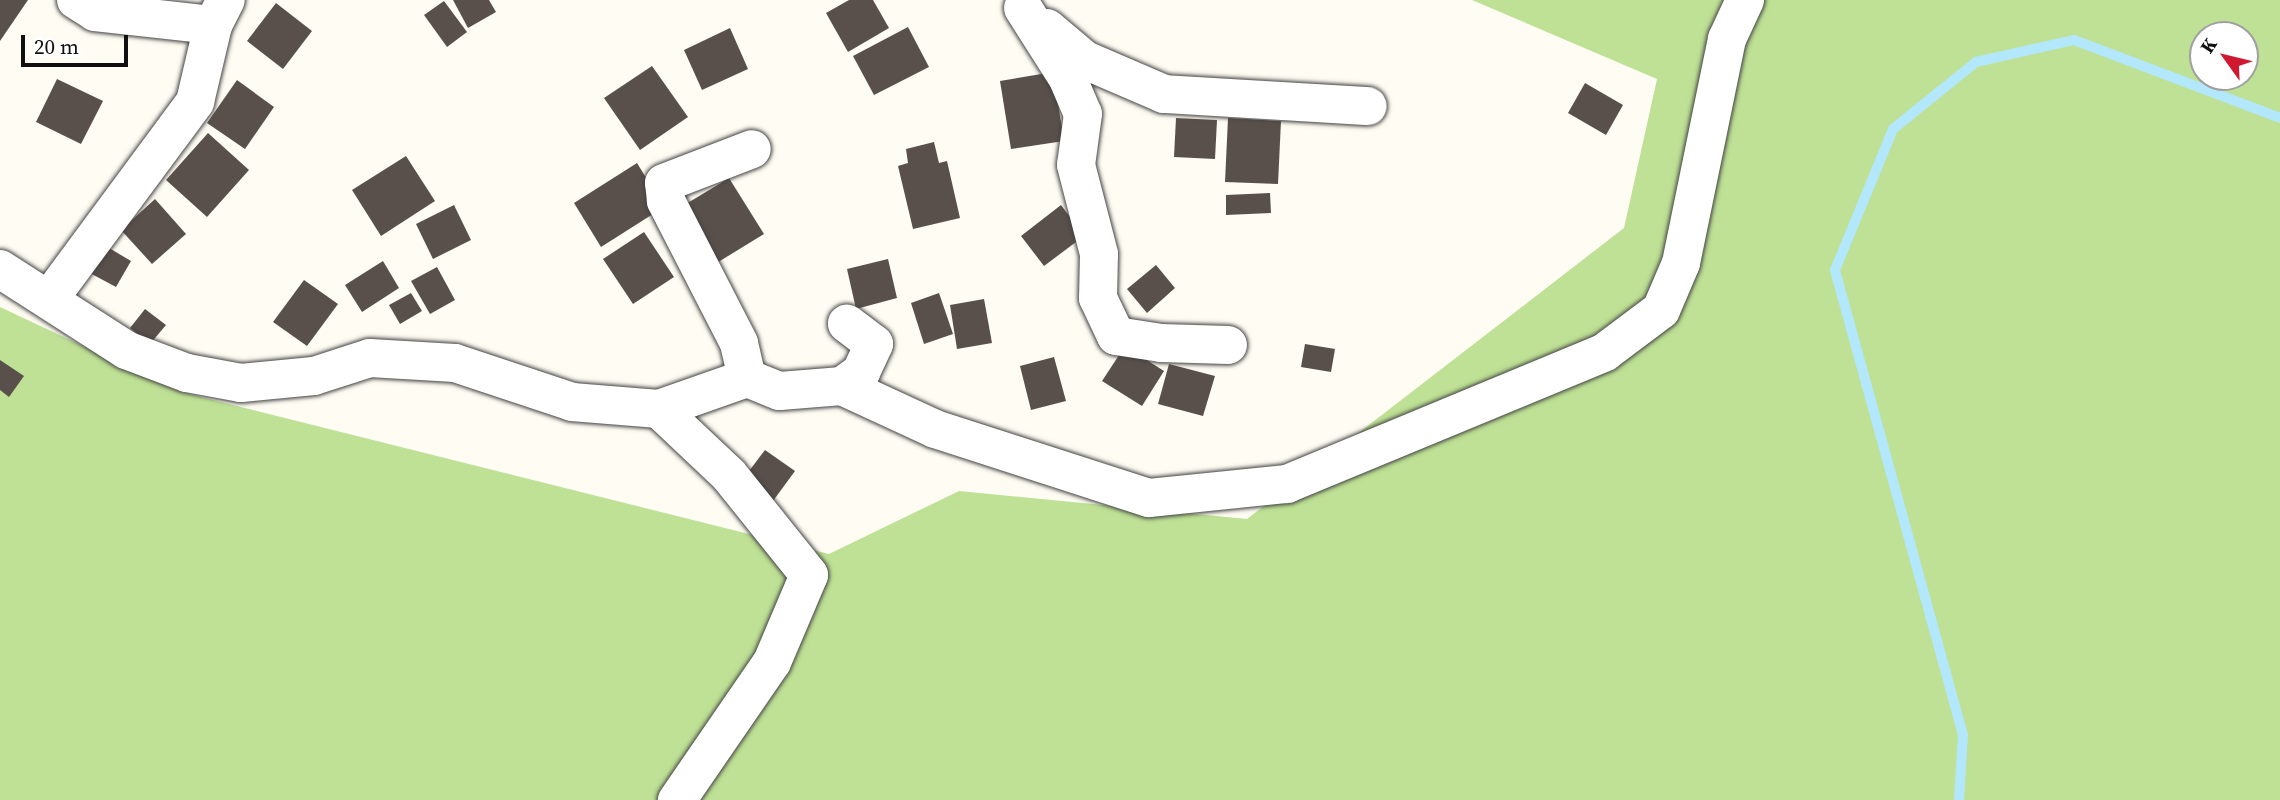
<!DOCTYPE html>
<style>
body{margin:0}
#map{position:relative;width:2280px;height:800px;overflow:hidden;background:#fffcf3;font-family:"Source Serif 4",serif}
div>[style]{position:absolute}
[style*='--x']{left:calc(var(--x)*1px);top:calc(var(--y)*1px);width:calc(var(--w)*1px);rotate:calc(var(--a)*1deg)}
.forest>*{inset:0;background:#bee195}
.stream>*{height:10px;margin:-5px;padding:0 5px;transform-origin:5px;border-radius:5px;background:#b2e7fc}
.building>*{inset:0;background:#5a504b}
.roads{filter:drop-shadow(0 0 2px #434343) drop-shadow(0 0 2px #434343)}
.minor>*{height:38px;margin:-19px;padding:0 19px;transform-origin:19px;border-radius:19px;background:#fff}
span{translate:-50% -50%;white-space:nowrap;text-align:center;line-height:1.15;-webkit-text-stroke:7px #fff;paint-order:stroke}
.north{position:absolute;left:2189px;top:21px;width:70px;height:70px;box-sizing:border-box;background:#fff;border:2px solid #9f9f9f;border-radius:50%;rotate:304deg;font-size:19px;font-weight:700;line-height:28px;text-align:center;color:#101010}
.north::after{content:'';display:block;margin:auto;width:24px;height:32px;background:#d01931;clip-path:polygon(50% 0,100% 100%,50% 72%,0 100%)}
.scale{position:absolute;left:21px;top:35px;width:107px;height:32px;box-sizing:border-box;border:4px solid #101010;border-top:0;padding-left:9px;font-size:21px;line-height:24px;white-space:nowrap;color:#101010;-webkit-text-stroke:5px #fff;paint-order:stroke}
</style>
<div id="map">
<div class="forest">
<div style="clip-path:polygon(evenodd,1472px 0,2280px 0,2280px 800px,0 800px,0 307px,181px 392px,829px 554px,959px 491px,1247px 519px,1624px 228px,1657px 79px,1472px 0,2203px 35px,2245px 35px,2245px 77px,2203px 77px,2203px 35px)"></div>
</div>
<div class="stream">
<div style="--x:1959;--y:800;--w:65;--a:-86.5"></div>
<div style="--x:1963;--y:735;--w:482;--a:-105.4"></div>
<div style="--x:1835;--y:270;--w:152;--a:-67.6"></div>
<div style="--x:1893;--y:129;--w:107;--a:-38.9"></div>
<div style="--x:1976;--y:62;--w:100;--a:-12.7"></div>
<div style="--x:2074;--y:40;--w:220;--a:20.7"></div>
</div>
<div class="building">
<div style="clip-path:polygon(0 0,28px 0,0 41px)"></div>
<div style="clip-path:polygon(453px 0,489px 0,496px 12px,468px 28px)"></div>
<div style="clip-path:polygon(849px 0,873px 0,889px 28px,848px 52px,826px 13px)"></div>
<div style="clip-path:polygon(444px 1px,467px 32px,447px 47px,424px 15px)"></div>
<div style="clip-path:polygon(276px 3px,312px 31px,283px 69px,247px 41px)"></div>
<div style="clip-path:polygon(908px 27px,929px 67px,874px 95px,853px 56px)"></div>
<div style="clip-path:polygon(730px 28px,748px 69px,702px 90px,684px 50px)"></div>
<div style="clip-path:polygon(652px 66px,688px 117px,640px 150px,604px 98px)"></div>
<div style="clip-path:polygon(1053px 72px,1064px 141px,1011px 149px,1000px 81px)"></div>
<div style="clip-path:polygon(57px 79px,103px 101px,81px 144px,36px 122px)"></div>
<div style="clip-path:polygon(237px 80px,274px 107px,245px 149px,207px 123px)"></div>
<div style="clip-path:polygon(1585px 83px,1623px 105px,1606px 135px,1568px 113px)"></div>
<div style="clip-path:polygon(1176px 118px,1217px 120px,1215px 159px,1174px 157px)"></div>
<div style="clip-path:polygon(1228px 118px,1281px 121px,1278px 184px,1225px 182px)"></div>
<div style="clip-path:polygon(208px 133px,249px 170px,207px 217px,166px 180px)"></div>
<div style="clip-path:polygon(934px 142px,939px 163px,947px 161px,960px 218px,913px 229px,898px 166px,908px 163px,906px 149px)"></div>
<div style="clip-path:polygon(406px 156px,435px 201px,381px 236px,352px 190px)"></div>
<div style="clip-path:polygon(637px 163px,664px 207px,601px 247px,574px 203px)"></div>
<div style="clip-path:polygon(729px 178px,764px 234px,715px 264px,681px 207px)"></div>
<div style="clip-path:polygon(1270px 193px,1271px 213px,1226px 215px,1226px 195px)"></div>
<div style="clip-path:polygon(155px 199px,186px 234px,152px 264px,121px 230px)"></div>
<div style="clip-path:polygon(454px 205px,471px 240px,433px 259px,416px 224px)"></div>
<div style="clip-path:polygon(1061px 205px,1084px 236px,1044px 266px,1021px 236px)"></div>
<div style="clip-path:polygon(644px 232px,674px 277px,633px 304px,603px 259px)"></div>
<div style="clip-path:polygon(104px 245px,131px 261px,116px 287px,88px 272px)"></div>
<div style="clip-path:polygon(888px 259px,897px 298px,856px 309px,847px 269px)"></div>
<div style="clip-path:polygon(383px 261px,399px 288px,362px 312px,345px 285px)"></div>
<div style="clip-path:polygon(1156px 265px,1175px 288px,1147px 313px,1127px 289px)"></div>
<div style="clip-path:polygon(437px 267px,455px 300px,430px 314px,411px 281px)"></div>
<div style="clip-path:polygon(304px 280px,338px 304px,307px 346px,273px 322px)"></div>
<div style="clip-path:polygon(411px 293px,422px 311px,400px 324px,389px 305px)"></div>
<div style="clip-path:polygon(939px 293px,953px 334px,924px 344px,911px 303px)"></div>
<div style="clip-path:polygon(984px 299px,992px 343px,957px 349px,950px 305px)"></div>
<div style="clip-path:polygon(145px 309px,166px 325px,150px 344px,130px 328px)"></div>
<div style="clip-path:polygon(1305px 344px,1335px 349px,1331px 372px,1301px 367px)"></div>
<div style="clip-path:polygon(1125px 346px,1164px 371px,1142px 406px,1102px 381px)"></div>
<div style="clip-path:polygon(1054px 357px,1066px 401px,1031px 410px,1020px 366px)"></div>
<div style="clip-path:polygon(0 360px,24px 376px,9px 397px,0 390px)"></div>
<div style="clip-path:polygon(1169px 364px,1215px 376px,1203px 416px,1158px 404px)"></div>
<div style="clip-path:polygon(765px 450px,795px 471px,773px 501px,743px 479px)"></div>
</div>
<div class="roads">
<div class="minor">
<div style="--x:76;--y:0;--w:22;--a:32"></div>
<div style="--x:95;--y:12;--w:119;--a:6.3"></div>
<div style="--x:1023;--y:8;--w:84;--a:57.6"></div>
<div style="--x:1068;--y:79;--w:38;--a:67"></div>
<div style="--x:1083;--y:114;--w:51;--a:97.8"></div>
<div style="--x:1076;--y:165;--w:92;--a:75.5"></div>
<div style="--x:1099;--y:254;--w:44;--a:91.3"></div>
<div style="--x:1098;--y:298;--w:42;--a:64.7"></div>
<div style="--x:1116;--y:336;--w:46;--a:8.8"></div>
<div style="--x:1161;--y:343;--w:67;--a:1.7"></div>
<div style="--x:1047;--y:28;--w:50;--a:40.1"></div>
<div style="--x:1085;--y:60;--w:86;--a:23.3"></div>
<div style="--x:1164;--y:94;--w:204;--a:3.4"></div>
<div style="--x:0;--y:269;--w:150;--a:32.7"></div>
<div style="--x:126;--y:350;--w:65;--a:20.7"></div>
<div style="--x:187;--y:373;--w:55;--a:10.5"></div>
<div style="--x:241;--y:383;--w:73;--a:-5.5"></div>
<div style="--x:314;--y:376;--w:59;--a:-17.8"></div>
<div style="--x:370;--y:358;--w:85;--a:3.4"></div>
<div style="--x:455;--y:363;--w:123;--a:18.4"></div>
<div style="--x:572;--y:402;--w:87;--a:4.6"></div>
<div style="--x:659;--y:409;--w:96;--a:43.3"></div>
<div style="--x:729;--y:475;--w:128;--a:51.3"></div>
<div style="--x:809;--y:575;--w:95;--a:113"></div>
<div style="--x:772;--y:662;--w:168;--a:124.5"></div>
<div style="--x:50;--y:298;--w:244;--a:-53.5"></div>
<div style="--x:195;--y:102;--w:79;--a:-76.8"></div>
<div style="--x:213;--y:25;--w:28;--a:-63"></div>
<div style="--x:747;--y:378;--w:36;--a:-103"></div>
<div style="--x:739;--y:343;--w:160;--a:-117.2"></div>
<div style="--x:666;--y:201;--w:18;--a:-96"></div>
<div style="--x:664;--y:183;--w:94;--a:-21.1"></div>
<div style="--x:842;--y:386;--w:24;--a:-36"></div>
<div style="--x:861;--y:372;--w:31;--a:-65"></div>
<div style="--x:874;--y:344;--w:34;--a:-143"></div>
<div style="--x:659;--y:409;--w:93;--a:-19.4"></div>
<div style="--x:747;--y:378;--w:35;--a:22"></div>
<div style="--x:780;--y:391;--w:62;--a:-4.6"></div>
<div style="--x:842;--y:386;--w:102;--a:24.8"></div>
<div style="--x:935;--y:429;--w:225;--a:17.9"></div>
<div style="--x:1149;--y:498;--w:139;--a:-5.8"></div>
<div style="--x:1287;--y:484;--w:344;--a:-22.5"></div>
<div style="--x:1605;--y:352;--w:70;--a:-36.9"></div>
<div style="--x:1661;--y:310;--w:51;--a:-66.9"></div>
<div style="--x:1681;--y:263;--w:229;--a:-78.4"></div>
<div style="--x:1727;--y:39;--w:43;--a:-65.2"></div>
</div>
</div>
<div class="north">K</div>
<div class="scale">20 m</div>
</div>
